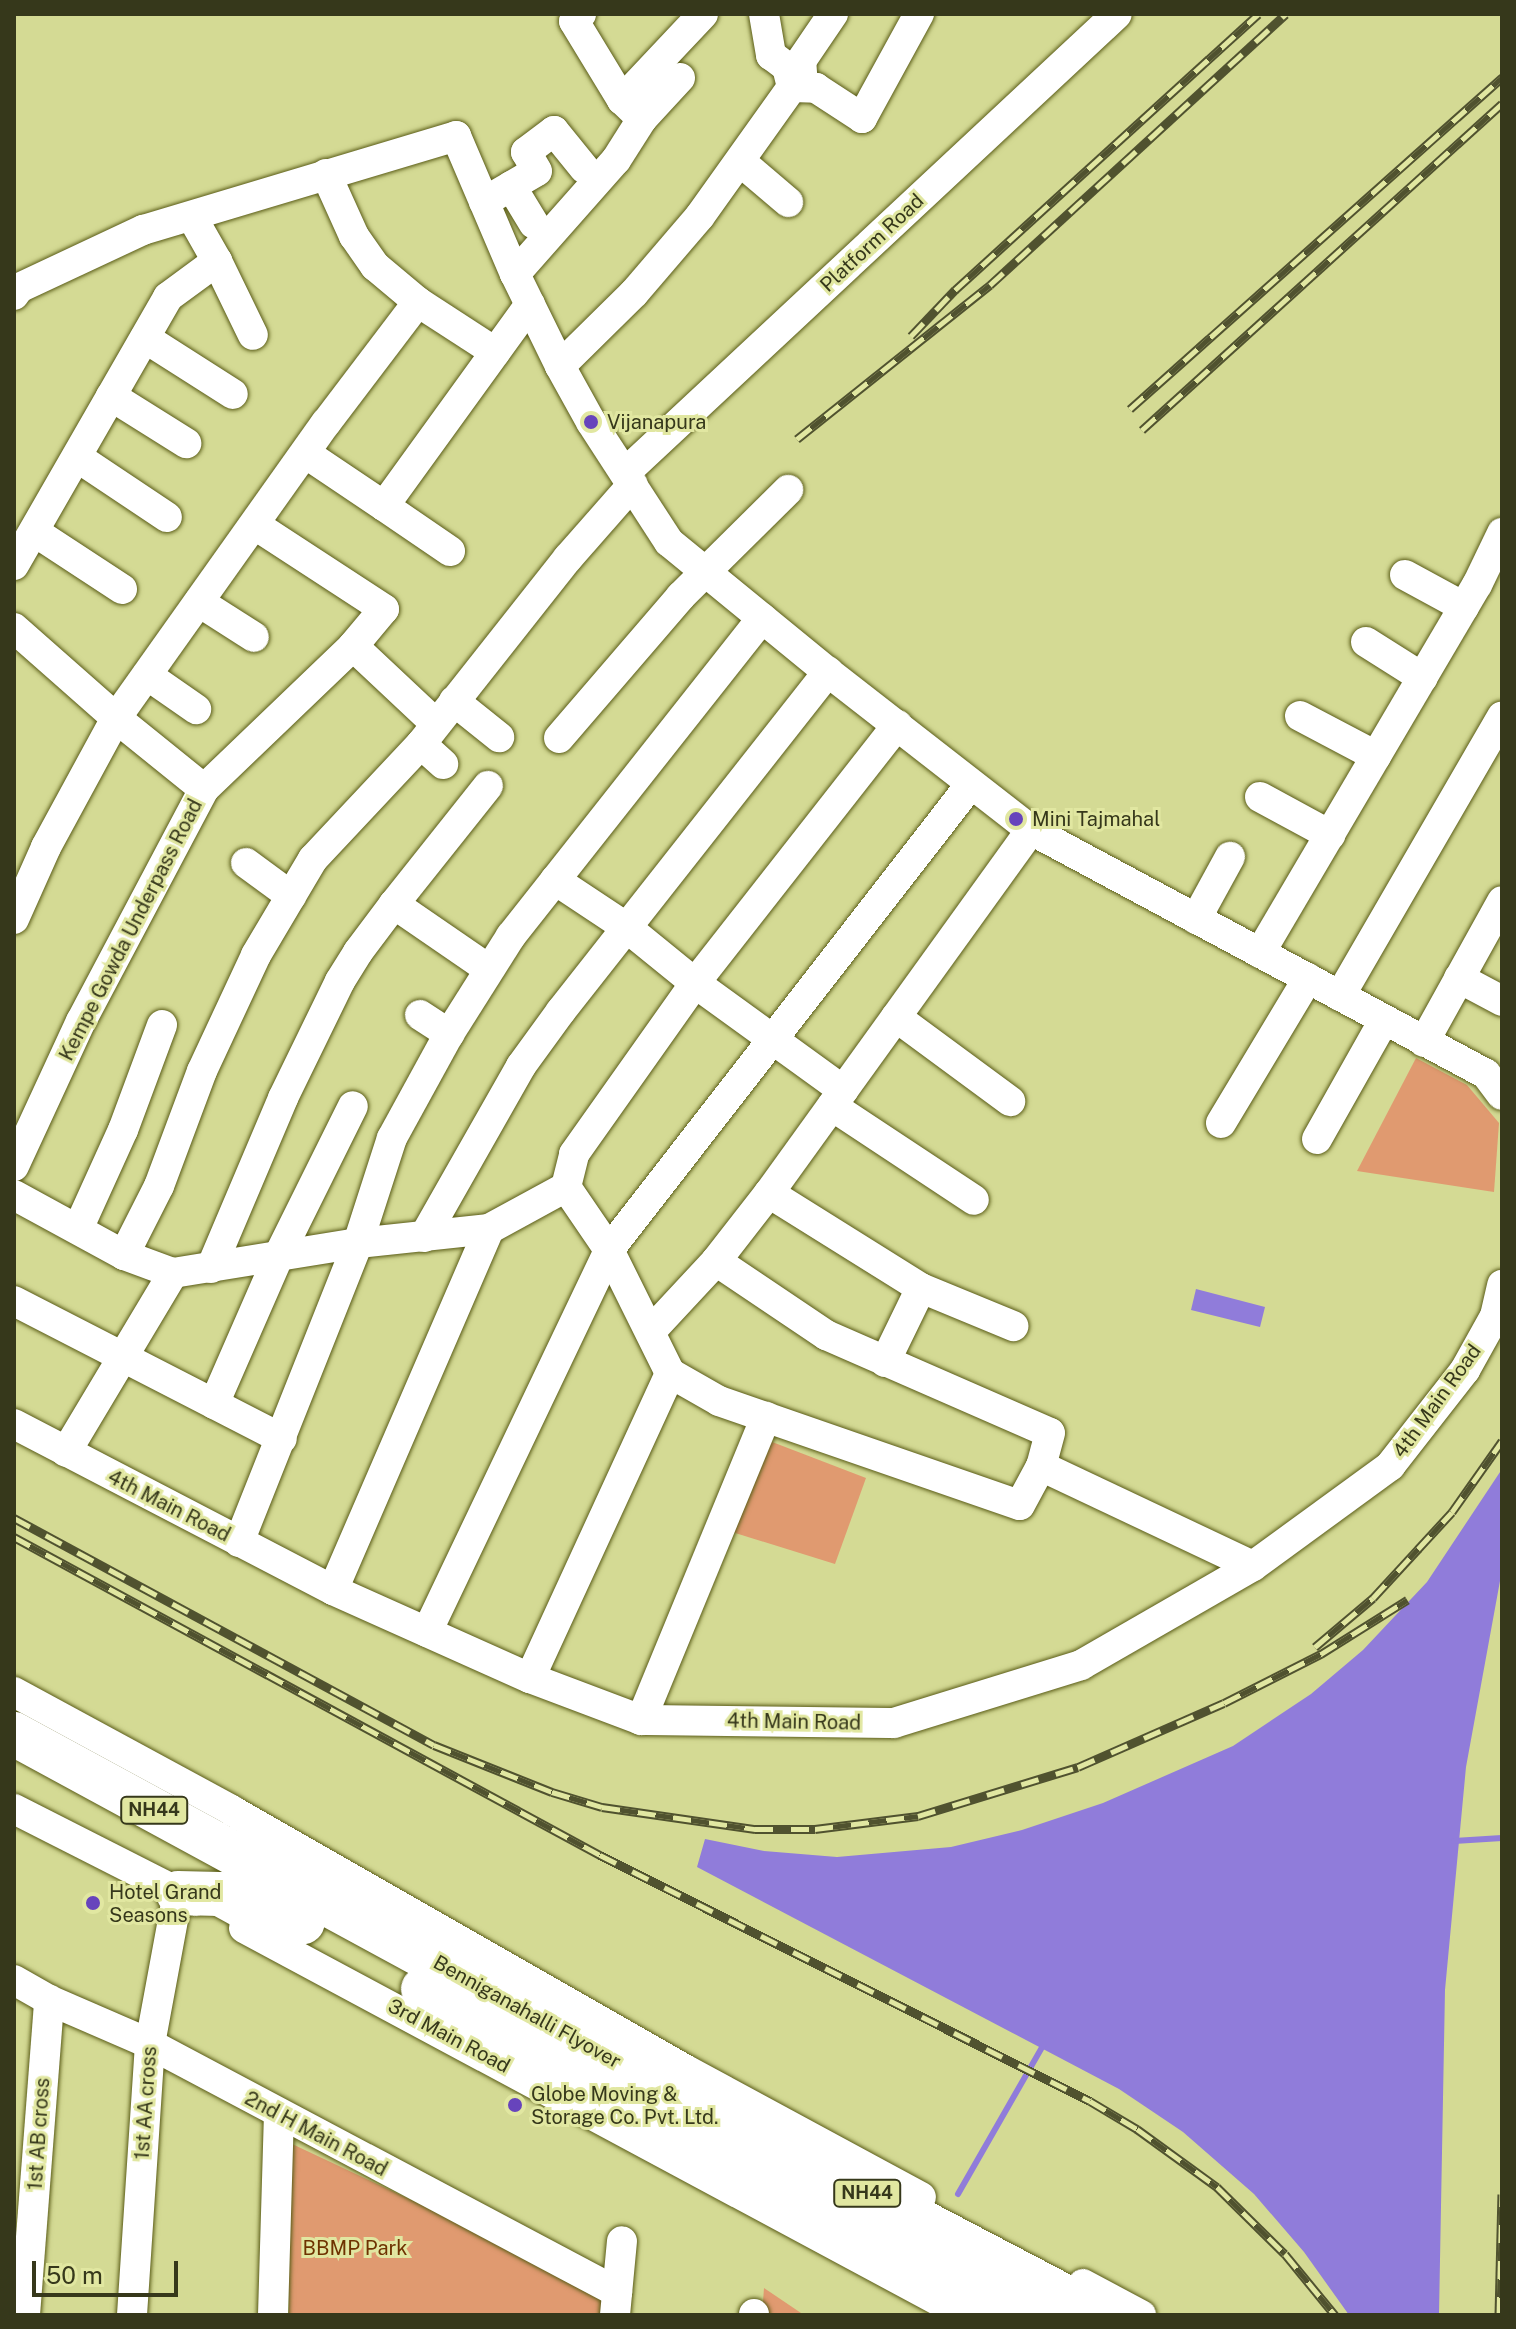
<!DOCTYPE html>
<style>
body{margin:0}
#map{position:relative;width:1516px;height:2329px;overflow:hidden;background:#d4da94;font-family:"Public Sans",sans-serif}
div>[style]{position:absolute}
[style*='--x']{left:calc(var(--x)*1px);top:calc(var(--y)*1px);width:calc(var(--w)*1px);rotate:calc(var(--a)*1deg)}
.green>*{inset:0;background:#e09a70}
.water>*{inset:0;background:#907cda}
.stream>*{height:6px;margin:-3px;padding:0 3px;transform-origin:3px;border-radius:3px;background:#907cda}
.roads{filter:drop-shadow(0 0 2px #5a5c17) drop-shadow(0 0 2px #5a5c17)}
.minor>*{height:30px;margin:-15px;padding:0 15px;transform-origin:15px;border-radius:15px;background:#fff}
.highway>*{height:44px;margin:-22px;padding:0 22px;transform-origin:22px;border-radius:22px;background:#fff}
.rail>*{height:9px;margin-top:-4.5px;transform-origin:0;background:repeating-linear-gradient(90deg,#e1e7a1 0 18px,#50522f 0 36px);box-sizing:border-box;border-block:2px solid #50522f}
.dots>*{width:22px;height:22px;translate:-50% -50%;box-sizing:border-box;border:4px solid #e1e7a1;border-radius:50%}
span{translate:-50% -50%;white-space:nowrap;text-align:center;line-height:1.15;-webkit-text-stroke:6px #e1e7a1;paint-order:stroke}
.shield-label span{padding:2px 6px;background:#e1e7a1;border:2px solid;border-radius:6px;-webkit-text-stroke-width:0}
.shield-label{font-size:18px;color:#36381b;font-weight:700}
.street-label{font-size:20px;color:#36381b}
.poi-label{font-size:20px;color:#36381b}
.left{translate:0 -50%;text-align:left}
.park-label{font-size:20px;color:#6e3200}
.frame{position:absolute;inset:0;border:16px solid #36381b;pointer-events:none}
.scale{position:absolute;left:32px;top:2261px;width:146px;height:36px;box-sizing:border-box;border:4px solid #36381b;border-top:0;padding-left:10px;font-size:24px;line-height:28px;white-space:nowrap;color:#36381b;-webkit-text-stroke:6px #e1e7a1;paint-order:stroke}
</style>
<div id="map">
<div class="green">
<div style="clip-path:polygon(1416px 1058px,1467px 1085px,1499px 1123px,1494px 1192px,1357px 1171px)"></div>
<div style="clip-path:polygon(767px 1440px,866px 1478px,835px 1564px,732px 1532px)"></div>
<div style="clip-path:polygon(290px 2143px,611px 2294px,609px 2315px,289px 2315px)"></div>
<div style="clip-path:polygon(764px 2288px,804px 2315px,762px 2315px)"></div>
</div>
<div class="water">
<div style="clip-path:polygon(1196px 1289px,1265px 1307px,1260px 1327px,1191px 1310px)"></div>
<div style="clip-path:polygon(1502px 1469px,1502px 1570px,1466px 1767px,1445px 1990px,1439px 2315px,1349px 2315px,1304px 2252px,1254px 2194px,1183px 2132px,1119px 2089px,697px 1867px,705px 1839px,764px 1851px,837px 1857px,951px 1847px,1022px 1830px,1103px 1803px,1233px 1746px,1311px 1694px,1363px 1650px,1427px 1582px)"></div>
</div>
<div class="stream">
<div style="--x:1454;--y:1841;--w:48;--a:-3.6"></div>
<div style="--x:958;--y:2194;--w:173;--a:-60.2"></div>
</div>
<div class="roads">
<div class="minor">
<div style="--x:764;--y:14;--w:42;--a:80.3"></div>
<div style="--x:771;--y:55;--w:20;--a:37"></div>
<div style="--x:787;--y:67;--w:21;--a:76"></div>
<div style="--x:803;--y:87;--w:26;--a:-94"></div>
<div style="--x:801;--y:61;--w:57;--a:-55.8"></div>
<div style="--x:622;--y:100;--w:118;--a:-46.7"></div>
<div style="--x:642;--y:119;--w:56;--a:-47.2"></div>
<div style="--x:741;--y:162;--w:62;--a:40.4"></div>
<div style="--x:326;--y:174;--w:68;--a:65.7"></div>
<div style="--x:354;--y:236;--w:37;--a:55"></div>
<div style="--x:375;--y:266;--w:56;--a:39.9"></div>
<div style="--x:418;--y:302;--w:92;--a:33"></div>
<div style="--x:511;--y:186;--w:44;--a:58.8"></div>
<div style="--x:484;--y:202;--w:61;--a:-30.3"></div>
<div style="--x:537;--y:171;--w:22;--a:-120"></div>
<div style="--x:526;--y:152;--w:35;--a:-37"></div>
<div style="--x:554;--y:131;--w:48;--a:51"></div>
<div style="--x:217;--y:261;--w:82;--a:64.1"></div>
<div style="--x:515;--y:274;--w:152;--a:-48.5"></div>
<div style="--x:616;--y:160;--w:49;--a:-57.6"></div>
<div style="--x:642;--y:119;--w:28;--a:-136"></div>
<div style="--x:622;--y:100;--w:92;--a:-121.3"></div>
<div style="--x:574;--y:21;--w:10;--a:-45"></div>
<div style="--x:14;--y:295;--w:9;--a:-54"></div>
<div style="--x:19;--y:288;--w:137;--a:-25.1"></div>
<div style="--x:143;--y:230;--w:327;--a:-16.7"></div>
<div style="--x:456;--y:136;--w:150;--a:66.9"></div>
<div style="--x:515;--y:274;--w:102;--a:63.9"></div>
<div style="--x:560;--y:366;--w:64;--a:61"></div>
<div style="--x:591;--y:422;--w:143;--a:57"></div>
<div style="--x:669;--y:542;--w:205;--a:39.3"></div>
<div style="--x:828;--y:672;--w:257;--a:37.9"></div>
<div style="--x:1031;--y:830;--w:516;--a:28.2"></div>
<div style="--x:1486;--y:1074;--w:26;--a:53"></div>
<div style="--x:145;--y:338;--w:104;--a:32.5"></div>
<div style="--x:560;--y:366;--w:104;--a:-44.6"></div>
<div style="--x:634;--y:293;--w:101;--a:-49.4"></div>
<div style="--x:700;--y:216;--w:158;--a:-54.5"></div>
<div style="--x:792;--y:87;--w:24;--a:2"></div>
<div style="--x:816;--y:88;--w:55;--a:33.1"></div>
<div style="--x:862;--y:118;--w:119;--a:-61.3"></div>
<div style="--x:111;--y:396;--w:89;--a:32.1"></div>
<div style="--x:305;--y:453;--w:95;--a:33.9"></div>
<div style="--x:384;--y:506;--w:249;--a:-54.1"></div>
<div style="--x:77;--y:457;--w:108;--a:33.7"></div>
<div style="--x:626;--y:472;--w:671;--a:-43.01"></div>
<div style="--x:384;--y:506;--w:80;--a:34.3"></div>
<div style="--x:35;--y:532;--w:104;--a:33.2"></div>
<div style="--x:14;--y:565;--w:309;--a:-60.1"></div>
<div style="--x:168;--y:297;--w:61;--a:-36.3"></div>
<div style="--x:217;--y:261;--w:51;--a:-119.6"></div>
<div style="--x:1405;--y:575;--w:67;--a:28.5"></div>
<div style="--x:199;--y:602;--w:65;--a:32.5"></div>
<div style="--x:14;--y:628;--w:136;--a:41.4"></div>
<div style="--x:116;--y:718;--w:113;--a:38.9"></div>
<div style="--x:204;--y:789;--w:263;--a:117.9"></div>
<div style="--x:81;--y:1021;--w:160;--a:114.8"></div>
<div style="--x:1366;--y:642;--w:67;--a:32.3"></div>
<div style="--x:353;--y:646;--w:114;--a:43.2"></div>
<div style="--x:147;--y:675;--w:60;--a:34.8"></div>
<div style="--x:454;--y:701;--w:58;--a:38.7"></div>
<div style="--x:1300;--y:716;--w:86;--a:27.8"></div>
<div style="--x:559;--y:738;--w:187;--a:-49.3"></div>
<div style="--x:681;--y:596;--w:151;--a:-44.7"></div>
<div style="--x:421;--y:744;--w:30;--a:42"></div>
<div style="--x:204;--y:789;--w:207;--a:-43.8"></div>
<div style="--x:353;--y:646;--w:48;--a:-50"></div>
<div style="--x:384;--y:609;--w:154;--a:-146.9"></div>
<div style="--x:1260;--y:797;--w:80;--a:28.5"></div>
<div style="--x:246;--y:863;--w:56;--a:36.3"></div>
<div style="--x:555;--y:880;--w:85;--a:33.5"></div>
<div style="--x:626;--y:927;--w:89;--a:39.1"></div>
<div style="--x:695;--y:983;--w:183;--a:35.9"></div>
<div style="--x:14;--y:919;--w:79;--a:-66"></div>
<div style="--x:46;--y:847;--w:147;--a:-61.5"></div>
<div style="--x:116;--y:718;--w:362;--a:-54.6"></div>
<div style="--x:326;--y:423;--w:152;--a:-52.8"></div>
<div style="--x:1196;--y:919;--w:71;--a:-61.3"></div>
<div style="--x:1260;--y:953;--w:427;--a:-59.5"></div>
<div style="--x:1477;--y:585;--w:58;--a:-64.3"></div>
<div style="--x:487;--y:968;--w:113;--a:-145.5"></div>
<div style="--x:394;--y:904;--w:151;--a:-51.5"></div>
<div style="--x:1459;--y:978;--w:49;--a:28.1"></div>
<div style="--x:1340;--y:996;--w:323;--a:-59.9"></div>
<div style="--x:420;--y:1015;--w:35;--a:33"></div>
<div style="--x:896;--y:1017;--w:142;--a:36.4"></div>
<div style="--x:1424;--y:1042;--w:161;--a:-61"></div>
<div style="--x:832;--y:1106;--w:170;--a:33.5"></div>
<div style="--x:1221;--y:1123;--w:169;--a:-59"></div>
<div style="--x:1317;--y:1139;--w:137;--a:-60.6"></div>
<div style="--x:566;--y:1187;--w:34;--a:-76"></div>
<div style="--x:574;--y:1154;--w:209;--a:-54.7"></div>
<div style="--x:695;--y:983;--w:328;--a:-51.9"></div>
<div style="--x:769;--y:1193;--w:179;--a:32"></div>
<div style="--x:921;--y:1288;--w:100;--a:22.4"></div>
<div style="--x:14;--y:1195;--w:125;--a:28.6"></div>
<div style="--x:124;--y:1255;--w:52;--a:20.2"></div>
<div style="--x:173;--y:1273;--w:187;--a:-9.2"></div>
<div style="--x:358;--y:1243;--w:132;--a:-6.1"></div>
<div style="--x:489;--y:1229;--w:88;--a:-28.6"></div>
<div style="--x:566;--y:1187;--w:76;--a:55.7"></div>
<div style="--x:609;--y:1250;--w:137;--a:63.6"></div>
<div style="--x:670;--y:1373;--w:56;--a:29.7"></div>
<div style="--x:719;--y:1401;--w:318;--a:19.1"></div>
<div style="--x:1020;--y:1505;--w:44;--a:-61.7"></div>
<div style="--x:1041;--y:1466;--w:234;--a:25.3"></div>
<div style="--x:78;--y:1229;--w:109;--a:-65.6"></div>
<div style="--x:123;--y:1130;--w:112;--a:-69.6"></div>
<div style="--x:424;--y:1237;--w:197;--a:-60.4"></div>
<div style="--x:521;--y:1066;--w:68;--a:-54"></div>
<div style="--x:561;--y:1011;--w:432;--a:-51.8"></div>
<div style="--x:124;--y:1255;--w:77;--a:-63.1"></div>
<div style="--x:159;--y:1186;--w:123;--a:-69.5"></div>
<div style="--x:202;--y:1071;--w:128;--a:-65"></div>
<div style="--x:256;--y:955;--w:112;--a:-59.3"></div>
<div style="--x:313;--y:859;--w:158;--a:-46.8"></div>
<div style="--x:421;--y:744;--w:237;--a:-51.7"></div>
<div style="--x:568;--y:558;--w:98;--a:-48.7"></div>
<div style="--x:716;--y:1261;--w:133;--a:33.9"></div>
<div style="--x:826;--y:1335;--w:244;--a:23.6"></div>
<div style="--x:1050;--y:1433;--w:34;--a:105"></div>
<div style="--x:211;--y:1268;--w:185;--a:-67"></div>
<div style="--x:283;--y:1098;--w:130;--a:-64"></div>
<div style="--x:340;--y:981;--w:34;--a:-58"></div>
<div style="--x:358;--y:952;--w:60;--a:-53.1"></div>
<div style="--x:14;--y:1301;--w:301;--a:27.2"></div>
<div style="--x:651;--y:1331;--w:96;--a:-47.1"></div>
<div style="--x:716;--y:1261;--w:86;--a:-52.1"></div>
<div style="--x:769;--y:1193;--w:448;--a:-54.2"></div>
<div style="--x:885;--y:1362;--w:82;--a:-64.1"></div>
<div style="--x:214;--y:1404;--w:163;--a:-66.4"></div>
<div style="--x:279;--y:1255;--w:166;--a:-63.6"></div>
<div style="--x:14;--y:1424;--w:360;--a:27.5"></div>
<div style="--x:333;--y:1590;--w:216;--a:24.1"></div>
<div style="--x:530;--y:1678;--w:119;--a:20.7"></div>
<div style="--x:641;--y:1720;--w:253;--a:0.7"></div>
<div style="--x:894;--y:1723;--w:196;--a:-17.2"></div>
<div style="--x:1081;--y:1665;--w:198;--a:-29.9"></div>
<div style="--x:1253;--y:1566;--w:170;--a:-36.1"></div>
<div style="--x:1390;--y:1466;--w:122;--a:-52"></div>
<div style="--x:1465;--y:1370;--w:62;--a:-60.9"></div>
<div style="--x:1495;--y:1316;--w:32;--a:-77"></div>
<div style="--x:66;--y:1452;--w:209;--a:-59.1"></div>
<div style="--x:239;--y:1542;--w:322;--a:-68.3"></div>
<div style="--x:358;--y:1243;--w:110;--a:-72.1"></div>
<div style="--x:392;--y:1138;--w:119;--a:-61.3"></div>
<div style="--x:449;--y:1034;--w:116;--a:-57.7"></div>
<div style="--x:511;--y:936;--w:405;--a:-51.7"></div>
<div style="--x:333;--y:1590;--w:393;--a:-66.6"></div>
<div style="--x:427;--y:1632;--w:423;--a:-64.5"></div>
<div style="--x:609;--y:1250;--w:590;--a:-52.16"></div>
<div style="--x:530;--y:1678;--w:336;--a:-65.3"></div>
<div style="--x:14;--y:1692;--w:247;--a:28.5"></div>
<div style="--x:231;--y:1810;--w:524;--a:29.74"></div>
<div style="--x:686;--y:2070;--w:267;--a:28.4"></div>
<div style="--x:641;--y:1720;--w:328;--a:-67.6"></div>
<div style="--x:14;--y:1809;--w:203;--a:26.9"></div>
<div style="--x:244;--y:1928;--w:818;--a:28.22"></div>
<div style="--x:14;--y:1980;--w:40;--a:29.7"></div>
<div style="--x:49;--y:2000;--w:110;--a:23.5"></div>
<div style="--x:150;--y:2044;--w:529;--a:27.97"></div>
<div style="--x:1083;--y:2284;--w:66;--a:28.1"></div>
<div style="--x:25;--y:2315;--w:316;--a:-85.6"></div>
<div style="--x:132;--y:2315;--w:272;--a:-86.2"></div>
<div style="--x:150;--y:2044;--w:154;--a:-79.5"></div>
<div style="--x:273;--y:2315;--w:200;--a:-88.3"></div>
<div style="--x:615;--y:2315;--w:74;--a:-84.6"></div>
<div style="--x:754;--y:2315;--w:1;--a:-90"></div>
</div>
<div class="highway">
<div style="--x:14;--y:1734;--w:704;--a:28.49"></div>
<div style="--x:633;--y:2070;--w:527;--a:27.68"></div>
<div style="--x:178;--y:1893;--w:42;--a:1.4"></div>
<div style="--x:220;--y:1894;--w:67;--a:28.5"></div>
<div style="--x:279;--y:1926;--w:24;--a:-9"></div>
<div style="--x:423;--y:1989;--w:222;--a:29.7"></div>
<div style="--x:616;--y:2099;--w:467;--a:27.6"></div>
</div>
</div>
<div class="rail">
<div style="--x:911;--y:336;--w:64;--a:-46.3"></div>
<div style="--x:955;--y:290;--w:410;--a:-42.3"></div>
<div style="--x:1130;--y:409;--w:499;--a:-41.7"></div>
<div style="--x:1142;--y:430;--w:486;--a:-42.2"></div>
<div style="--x:797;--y:439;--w:247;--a:-38.6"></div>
<div style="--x:990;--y:285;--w:401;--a:-42.5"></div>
<div style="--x:14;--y:1518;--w:477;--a:28.4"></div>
<div style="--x:434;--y:1745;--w:127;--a:21.7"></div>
<div style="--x:552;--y:1792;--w:52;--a:16.7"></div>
<div style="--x:602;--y:1807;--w:155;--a:8.2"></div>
<div style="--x:755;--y:1829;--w:60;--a:0"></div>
<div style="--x:815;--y:1829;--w:104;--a:-7.2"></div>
<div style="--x:918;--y:1816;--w:167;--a:-17"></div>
<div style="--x:1078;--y:1767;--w:159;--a:-23.7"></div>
<div style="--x:1224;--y:1703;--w:109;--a:-26.8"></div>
<div style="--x:1321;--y:1654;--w:102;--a:-32.1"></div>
<div style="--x:14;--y:1537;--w:667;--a:28.49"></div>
<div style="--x:600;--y:1855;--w:548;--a:26.66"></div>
<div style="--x:1090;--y:2101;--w:55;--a:30.8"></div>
<div style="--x:1137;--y:2129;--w:99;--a:35.9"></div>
<div style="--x:1217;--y:2187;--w:95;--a:44.6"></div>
<div style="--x:1285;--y:2254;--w:79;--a:50.7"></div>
<div style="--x:1315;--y:1647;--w:76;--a:-40.2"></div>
<div style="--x:1373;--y:1598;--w:67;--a:-47.4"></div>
<div style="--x:1418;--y:1549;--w:50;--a:-47.4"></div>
<div style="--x:1452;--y:1512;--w:87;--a:-54.8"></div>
<div style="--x:1499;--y:2315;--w:121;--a:-88.6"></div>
</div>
<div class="dots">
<div style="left:591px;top:422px;background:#6744bc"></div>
<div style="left:1016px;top:819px;background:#6744bc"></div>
<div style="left:93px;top:1903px;background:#6744bc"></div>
<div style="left:515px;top:2105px;background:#6744bc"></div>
</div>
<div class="shield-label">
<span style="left:154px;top:1810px">NH44</span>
<span style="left:867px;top:2193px">NH44</span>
</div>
<div class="street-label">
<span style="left:872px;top:243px;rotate:-43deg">Platform Road</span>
<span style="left:131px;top:930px;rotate:-63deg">Kempe Gowda Underpass Road</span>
<span style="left:1437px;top:1401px;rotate:-54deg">4th Main Road</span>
<span style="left:169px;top:1506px;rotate:27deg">4th Main Road</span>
<span style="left:794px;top:1722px;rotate:1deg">4th Main Road</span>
<span style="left:527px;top:2012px;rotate:29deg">Benniganahalli Flyover</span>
<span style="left:449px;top:2036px;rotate:28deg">3rd Main Road</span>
<span style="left:146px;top:2103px;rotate:-86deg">1st AA cross</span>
<span style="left:39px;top:2134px;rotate:-86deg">1st AB cross</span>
<span style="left:316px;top:2134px;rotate:28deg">2nd H Main Road</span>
</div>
<div class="poi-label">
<span class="left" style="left:607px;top:422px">Vijanapura</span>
<span class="left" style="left:1032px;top:819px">Mini Tajmahal</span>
<span class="left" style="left:109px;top:1904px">Hotel Grand<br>Seasons</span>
<span class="left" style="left:531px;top:2106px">Globe Moving &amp;<br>Storage Co. Pvt. Ltd.</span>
</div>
<div class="park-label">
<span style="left:355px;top:2248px">BBMP Park</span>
</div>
<div class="frame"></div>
<div class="scale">50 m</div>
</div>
